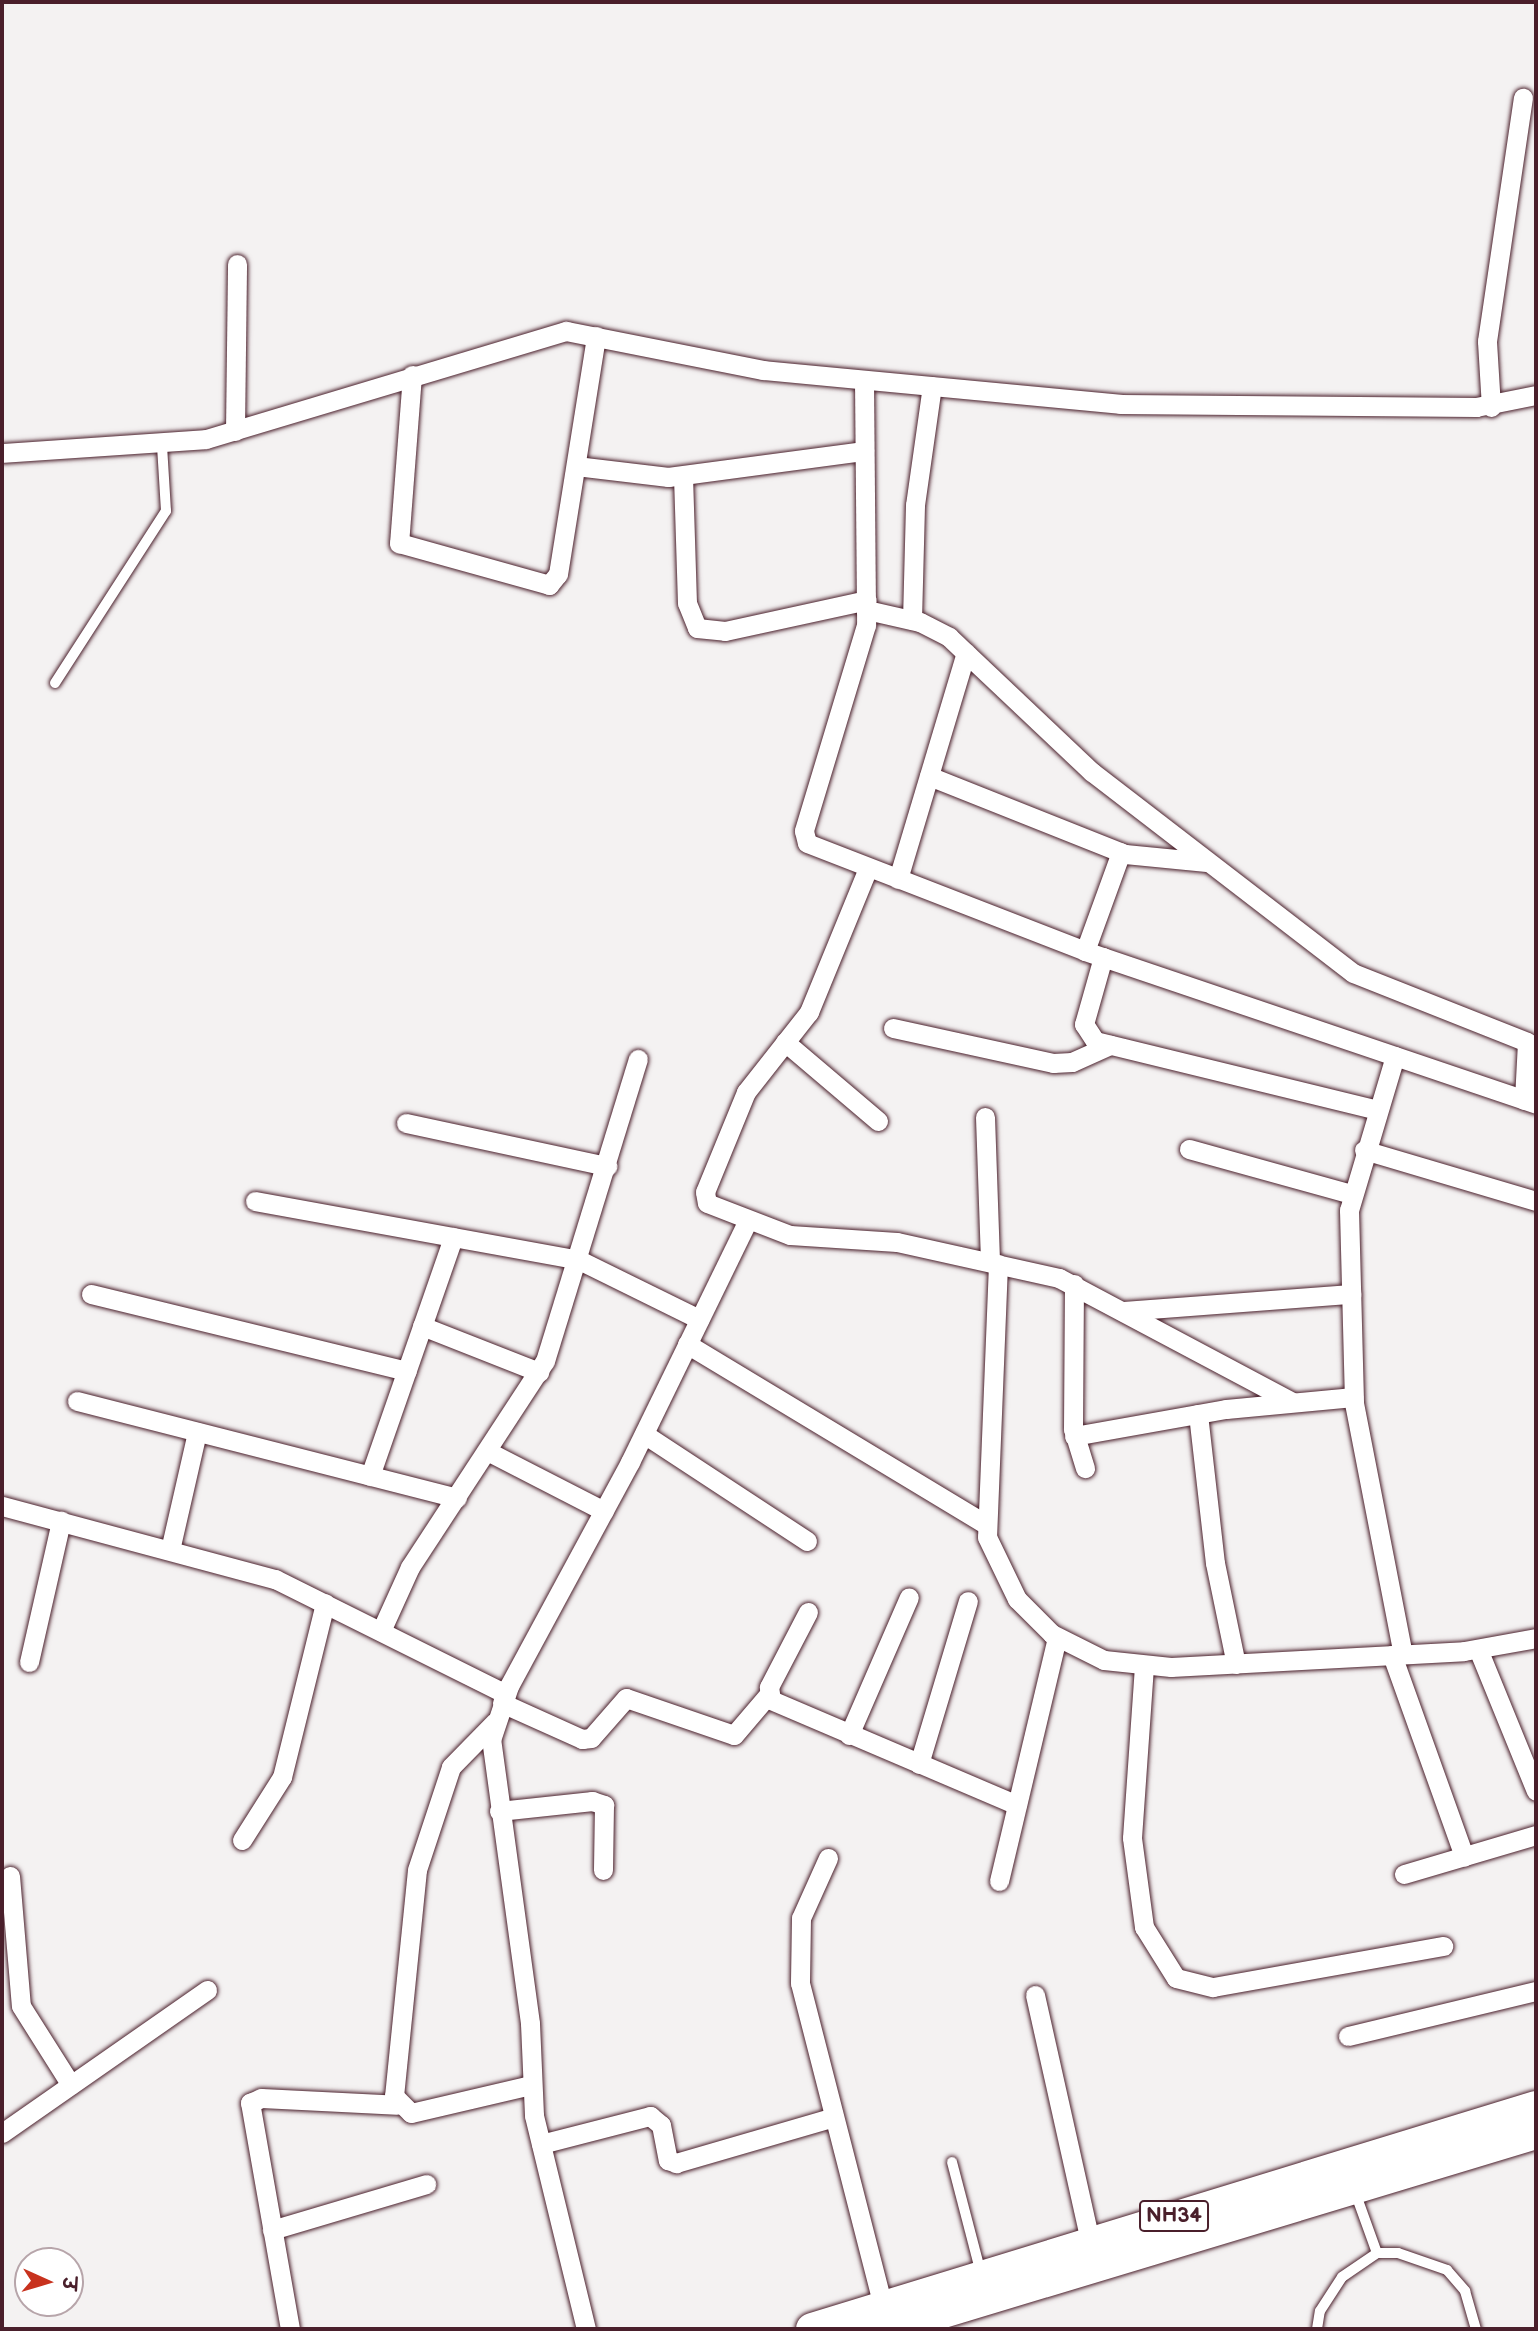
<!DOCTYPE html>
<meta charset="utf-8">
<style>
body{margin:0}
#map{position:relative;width:1538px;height:2331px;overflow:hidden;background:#f4f2f2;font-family:"Balsamiq Sans","Playpen Sans Deva",sans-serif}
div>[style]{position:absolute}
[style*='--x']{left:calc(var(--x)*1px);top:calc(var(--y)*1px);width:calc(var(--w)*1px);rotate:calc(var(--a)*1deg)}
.roads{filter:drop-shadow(0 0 2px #4a1f2b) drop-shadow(0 0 2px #4a1f2b)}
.service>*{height:10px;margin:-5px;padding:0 5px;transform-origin:5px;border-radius:5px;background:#fff}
.minor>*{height:19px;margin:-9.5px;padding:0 9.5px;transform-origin:9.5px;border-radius:9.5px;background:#fff}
.trunk>*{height:32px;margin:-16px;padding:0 16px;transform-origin:16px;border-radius:16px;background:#fff}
span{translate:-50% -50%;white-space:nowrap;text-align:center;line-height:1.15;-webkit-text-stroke:6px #fff;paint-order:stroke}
.shield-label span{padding:2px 5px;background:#fff;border:2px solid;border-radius:5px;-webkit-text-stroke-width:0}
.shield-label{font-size:21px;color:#4a1f2b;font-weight:700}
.frame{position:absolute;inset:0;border:4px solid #4a1f2b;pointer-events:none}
.north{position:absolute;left:14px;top:2247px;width:70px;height:70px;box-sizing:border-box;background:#fff;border:2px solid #b7a5aa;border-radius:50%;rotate:94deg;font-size:19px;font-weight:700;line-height:28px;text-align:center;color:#4a1f2b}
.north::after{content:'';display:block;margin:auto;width:24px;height:32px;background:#c8321e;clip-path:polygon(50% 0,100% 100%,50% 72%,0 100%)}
</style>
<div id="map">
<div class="roads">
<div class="service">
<div style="--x:55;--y:683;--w:205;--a:-57.2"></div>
<div style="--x:166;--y:511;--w:66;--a:-93.5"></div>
<div style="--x:952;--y:2162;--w:115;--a:75.4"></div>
<div style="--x:1355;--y:2192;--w:65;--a:70.2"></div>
<div style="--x:1377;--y:2253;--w:21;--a:0"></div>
<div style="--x:1398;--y:2253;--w:52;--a:19.1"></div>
<div style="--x:1447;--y:2270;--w:28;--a:49"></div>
<div style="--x:1465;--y:2291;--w:40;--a:74"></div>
<div style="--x:1317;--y:2329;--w:18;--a:-81"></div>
<div style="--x:1320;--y:2311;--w:40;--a:-57.1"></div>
<div style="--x:1342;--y:2277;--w:42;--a:-34.4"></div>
</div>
<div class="minor">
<div style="--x:412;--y:375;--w:169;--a:94.4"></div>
<div style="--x:399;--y:543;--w:156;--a:15.6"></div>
<div style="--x:549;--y:585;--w:14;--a:-51"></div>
<div style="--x:558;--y:574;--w:241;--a:-80.9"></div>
<div style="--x:864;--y:380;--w:245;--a:89.5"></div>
<div style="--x:866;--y:625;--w:215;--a:106.8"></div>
<div style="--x:804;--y:831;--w:12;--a:76"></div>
<div style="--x:807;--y:843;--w:298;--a:21.2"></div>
<div style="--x:1085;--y:951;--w:476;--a:18.7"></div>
<div style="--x:1491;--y:407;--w:66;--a:-93.5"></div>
<div style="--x:1487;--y:341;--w:246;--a:-81.6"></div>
<div style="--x:235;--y:431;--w:167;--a:-89.3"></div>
<div style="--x:2;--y:453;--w:204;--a:-3.9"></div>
<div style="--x:206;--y:439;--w:376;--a:-16.7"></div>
<div style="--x:566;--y:331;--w:201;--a:11.2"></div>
<div style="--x:763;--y:370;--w:359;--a:5.4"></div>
<div style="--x:1120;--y:404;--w:356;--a:0.5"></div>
<div style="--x:1476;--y:407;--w:61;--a:-11.3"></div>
<div style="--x:576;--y:466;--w:93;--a:6.8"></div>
<div style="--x:668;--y:477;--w:198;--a:-7.6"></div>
<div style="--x:683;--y:476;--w:127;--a:88.2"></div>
<div style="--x:687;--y:603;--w:27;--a:68"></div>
<div style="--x:697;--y:628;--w:28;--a:6"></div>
<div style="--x:725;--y:631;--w:145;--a:-12.3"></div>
<div style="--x:867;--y:610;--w:54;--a:12.8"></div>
<div style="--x:920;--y:622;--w:33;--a:27"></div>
<div style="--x:949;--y:637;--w:197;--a:43.4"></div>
<div style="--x:1092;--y:772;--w:329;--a:37.6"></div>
<div style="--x:1353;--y:973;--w:187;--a:21.6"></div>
<div style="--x:1527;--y:1042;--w:58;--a:93"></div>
<div style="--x:912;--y:620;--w:115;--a:-88.5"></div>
<div style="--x:915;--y:505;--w:120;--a:-81.9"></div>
<div style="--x:929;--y:776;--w:211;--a:21.7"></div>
<div style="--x:1125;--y:854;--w:82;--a:5.6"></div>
<div style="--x:868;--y:868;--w:156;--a:112.3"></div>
<div style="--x:809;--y:1012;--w:102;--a:128.2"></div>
<div style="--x:746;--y:1092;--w:108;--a:112.3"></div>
<div style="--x:705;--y:1192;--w:11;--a:80"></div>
<div style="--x:707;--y:1203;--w:89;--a:21.1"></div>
<div style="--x:790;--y:1235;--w:107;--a:3.7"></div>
<div style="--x:897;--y:1242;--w:166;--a:12.5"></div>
<div style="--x:1059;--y:1278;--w:264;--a:28"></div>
<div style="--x:898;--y:879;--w:236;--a:-73.3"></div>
<div style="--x:1085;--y:951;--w:105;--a:-70"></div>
<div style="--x:1103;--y:957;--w:70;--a:105.8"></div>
<div style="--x:1084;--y:1024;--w:20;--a:57"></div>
<div style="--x:1095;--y:1041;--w:290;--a:13.7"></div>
<div style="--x:893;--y:1028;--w:164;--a:12.3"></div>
<div style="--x:1053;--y:1063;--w:19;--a:-3"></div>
<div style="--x:1072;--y:1062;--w:42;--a:-24.1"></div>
<div style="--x:785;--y:1042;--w:122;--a:40.3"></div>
<div style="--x:1395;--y:1056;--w:161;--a:106.6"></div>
<div style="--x:1349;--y:1210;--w:193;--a:88.5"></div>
<div style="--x:1354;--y:1403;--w:256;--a:79"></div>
<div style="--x:985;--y:1117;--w:145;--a:88"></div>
<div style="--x:406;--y:1123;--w:206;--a:12.1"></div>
<div style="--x:1189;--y:1149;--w:168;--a:15.5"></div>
<div style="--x:1364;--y:1150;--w:179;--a:16.5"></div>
<div style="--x:255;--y:1201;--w:329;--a:10.3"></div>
<div style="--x:579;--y:1260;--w:134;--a:26.2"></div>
<div style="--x:998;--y:1264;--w:273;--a:92.3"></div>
<div style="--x:987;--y:1537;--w:69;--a:64.2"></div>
<div style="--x:1017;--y:1599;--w:49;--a:45"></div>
<div style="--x:1052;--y:1634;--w:58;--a:26.6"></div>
<div style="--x:1104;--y:1660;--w:67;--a:6"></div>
<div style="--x:1171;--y:1667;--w:293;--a:-3.1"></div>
<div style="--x:1464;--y:1651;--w:73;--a:-10.2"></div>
<div style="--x:1074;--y:1284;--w:145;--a:90.4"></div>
<div style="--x:1073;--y:1429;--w:41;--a:72.9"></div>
<div style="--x:91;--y:1294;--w:325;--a:13.7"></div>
<div style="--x:1123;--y:1311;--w:229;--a:-4.3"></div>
<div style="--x:422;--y:1326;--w:126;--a:21.5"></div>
<div style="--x:687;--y:1344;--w:348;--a:31.1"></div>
<div style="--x:77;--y:1401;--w:392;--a:14.3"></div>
<div style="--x:1198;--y:1414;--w:150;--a:83.5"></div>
<div style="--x:1215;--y:1563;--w:103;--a:78.3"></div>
<div style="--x:644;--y:1434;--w:195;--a:33.3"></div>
<div style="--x:1074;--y:1436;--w:154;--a:-10.1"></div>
<div style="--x:1226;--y:1409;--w:128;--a:-5.4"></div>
<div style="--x:489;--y:1452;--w:129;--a:27.2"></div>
<div style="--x:370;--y:1476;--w:253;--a:-70.8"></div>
<div style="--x:2;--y:1506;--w:283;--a:15"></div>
<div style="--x:275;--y:1579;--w:258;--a:26.5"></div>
<div style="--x:170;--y:1550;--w:121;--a:-77.1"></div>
<div style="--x:808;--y:1612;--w:85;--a:117.5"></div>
<div style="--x:769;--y:1687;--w:13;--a:81"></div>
<div style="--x:771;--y:1700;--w:267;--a:23.1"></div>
<div style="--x:381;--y:1631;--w:70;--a:-65.6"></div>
<div style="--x:410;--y:1567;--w:246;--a:-56.8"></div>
<div style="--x:545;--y:1361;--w:316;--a:-72.9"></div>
<div style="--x:1478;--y:1649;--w:153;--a:67.8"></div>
<div style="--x:1392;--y:1655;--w:214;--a:70.3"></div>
<div style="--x:29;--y:1662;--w:145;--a:-77.2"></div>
<div style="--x:1144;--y:1666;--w:172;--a:94"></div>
<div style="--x:1132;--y:1838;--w:90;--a:82.3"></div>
<div style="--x:1144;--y:1927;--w:60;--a:57.9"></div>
<div style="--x:1176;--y:1978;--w:38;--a:14"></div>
<div style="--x:1213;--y:1987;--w:234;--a:-10.1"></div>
<div style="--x:502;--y:1703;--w:88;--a:24.2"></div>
<div style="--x:582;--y:1739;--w:9;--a:-6"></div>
<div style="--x:591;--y:1738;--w:53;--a:-48.8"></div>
<div style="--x:626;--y:1698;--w:114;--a:18.9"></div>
<div style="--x:734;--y:1735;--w:54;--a:-49.5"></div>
<div style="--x:495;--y:1722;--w:63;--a:134.4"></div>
<div style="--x:451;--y:1767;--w:108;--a:108.3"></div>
<div style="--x:417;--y:1870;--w:227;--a:95.8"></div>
<div style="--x:394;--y:2096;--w:24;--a:45"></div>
<div style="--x:411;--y:2113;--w:123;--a:-13.1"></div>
<div style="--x:849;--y:1735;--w:150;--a:-66.5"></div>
<div style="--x:919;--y:1764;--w:170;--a:-73.3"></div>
<div style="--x:499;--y:1811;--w:94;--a:-6.1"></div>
<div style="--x:592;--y:1801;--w:13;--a:18"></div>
<div style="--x:604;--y:1805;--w:65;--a:90.9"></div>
<div style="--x:242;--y:1840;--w:75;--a:-57.6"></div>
<div style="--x:282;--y:1777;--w:179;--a:-76.1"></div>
<div style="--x:828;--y:1858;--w:66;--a:114.2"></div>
<div style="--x:801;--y:1918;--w:65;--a:90.9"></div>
<div style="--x:800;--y:1983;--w:334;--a:75.6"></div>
<div style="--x:1404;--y:1874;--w:138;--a:-16.5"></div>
<div style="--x:10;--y:1876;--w:130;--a:85.2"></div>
<div style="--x:21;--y:2006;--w:93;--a:57.7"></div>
<div style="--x:999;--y:1881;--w:250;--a:-76.6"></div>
<div style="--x:1035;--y:1995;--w:253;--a:77.4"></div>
<div style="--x:1348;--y:2036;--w:193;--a:-13.5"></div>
<div style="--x:2;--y:2133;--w:250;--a:-34.9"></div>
<div style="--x:541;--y:2144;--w:113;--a:-14.4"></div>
<div style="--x:650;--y:2116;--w:14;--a:39"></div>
<div style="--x:661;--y:2125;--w:36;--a:79"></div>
<div style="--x:668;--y:2160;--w:9;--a:21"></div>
<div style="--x:676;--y:2163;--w:161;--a:-16.2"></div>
<div style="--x:272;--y:2230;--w:161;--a:-16.6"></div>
<div style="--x:290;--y:2329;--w:230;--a:-100"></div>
<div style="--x:250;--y:2103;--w:12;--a:-24"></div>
<div style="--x:261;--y:2098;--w:136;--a:2.9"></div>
<div style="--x:586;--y:2329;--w:220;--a:-103.7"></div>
<div style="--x:534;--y:2115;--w:92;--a:-92.5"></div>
<div style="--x:530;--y:2023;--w:286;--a:-97.8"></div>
<div style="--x:491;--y:1740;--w:57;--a:-71.6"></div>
<div style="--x:509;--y:1686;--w:255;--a:-61.6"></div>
<div style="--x:630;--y:1462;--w:269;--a:-64"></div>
</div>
<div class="trunk">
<div style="--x:812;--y:2329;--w:757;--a:-17.05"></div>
<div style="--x:887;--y:2329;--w:678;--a:-16.8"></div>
</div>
</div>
<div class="shield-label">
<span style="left:1174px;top:2216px">NH34</span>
</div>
<div class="frame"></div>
<div class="north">उ</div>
</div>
